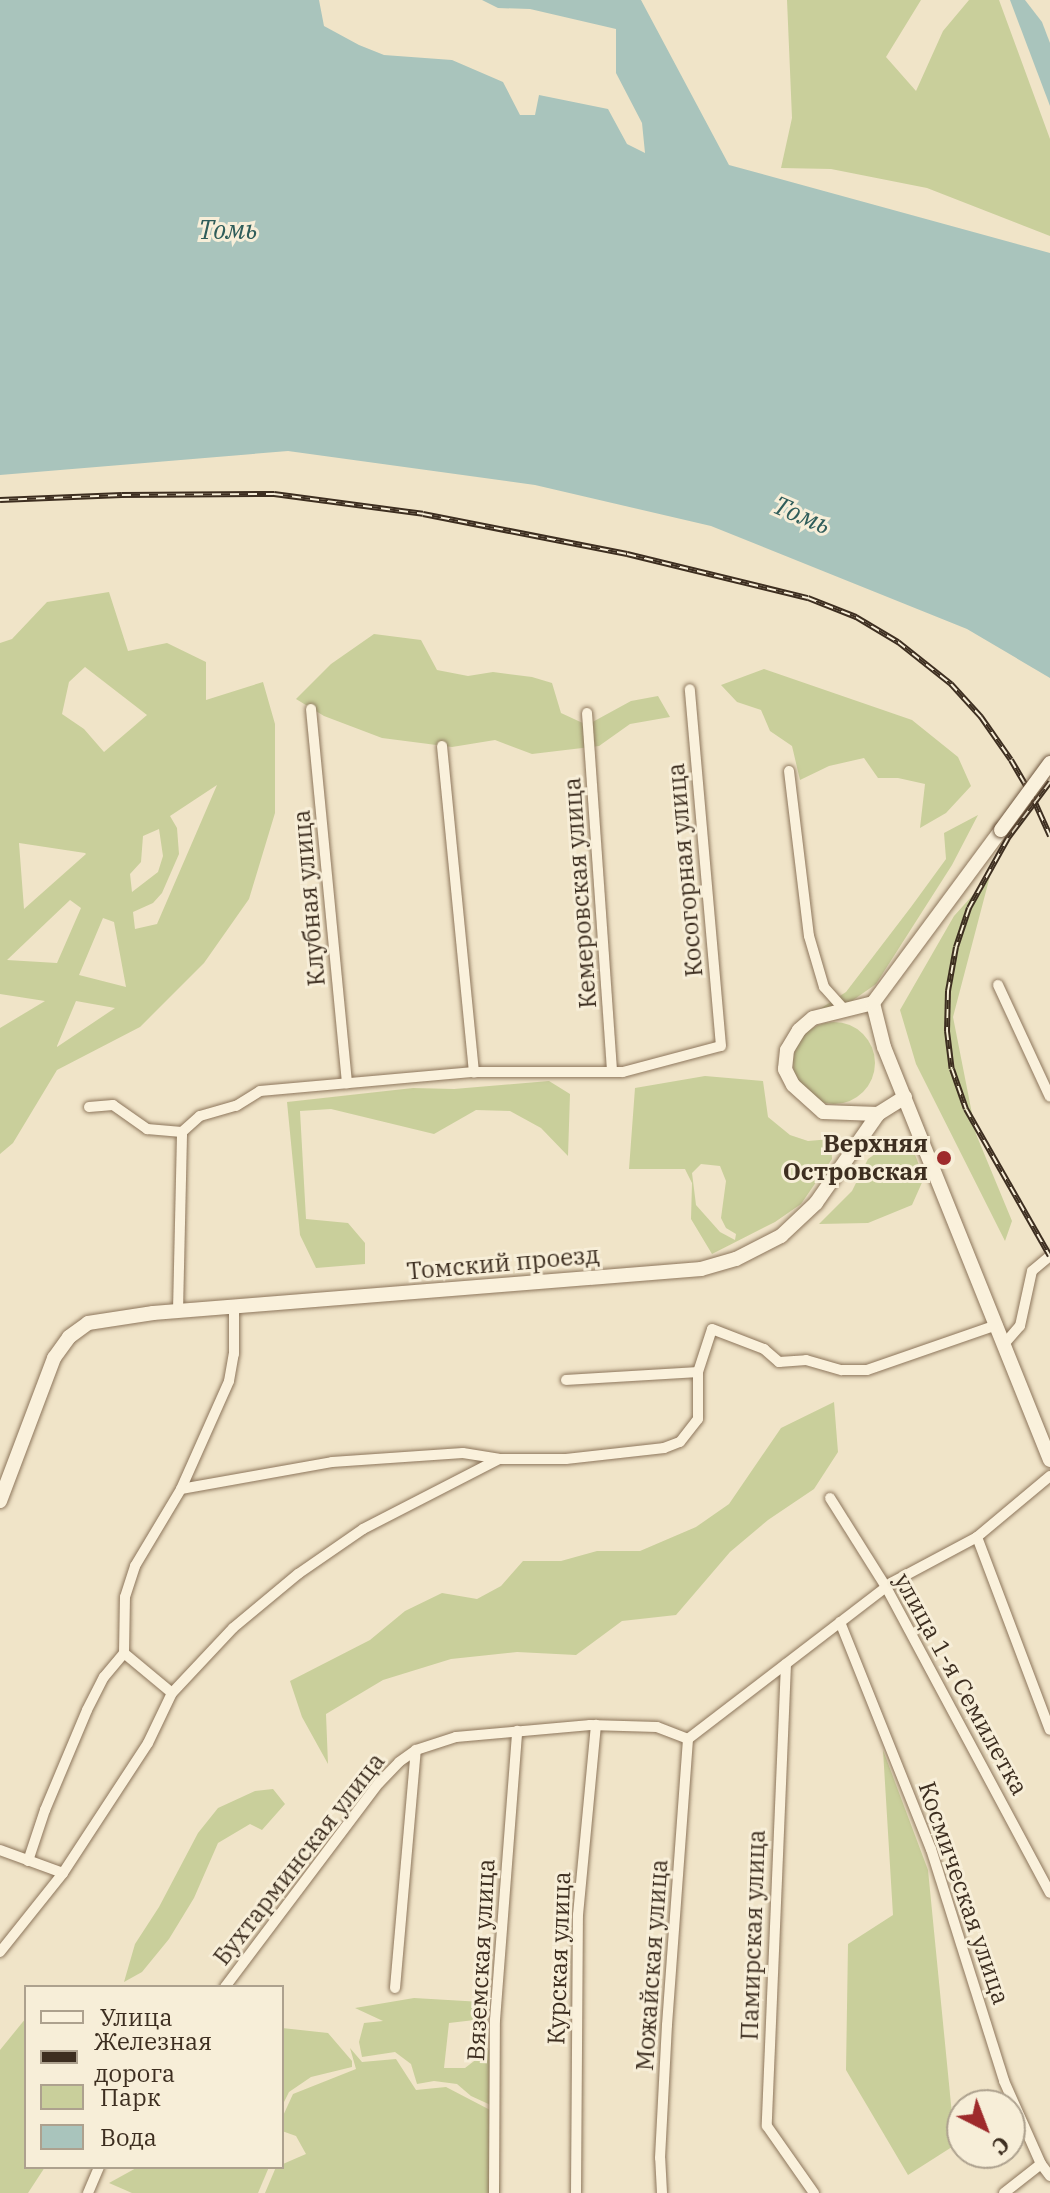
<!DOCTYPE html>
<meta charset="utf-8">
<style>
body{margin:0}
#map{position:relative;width:1050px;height:2193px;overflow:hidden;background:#f0e4c8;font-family:"IBM Plex Serif",serif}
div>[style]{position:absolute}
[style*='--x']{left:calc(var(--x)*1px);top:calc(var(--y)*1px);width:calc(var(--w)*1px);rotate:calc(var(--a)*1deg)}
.green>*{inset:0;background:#c9cf9b}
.round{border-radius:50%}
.water>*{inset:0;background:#a9c4bc}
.roads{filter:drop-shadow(0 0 2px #8d765c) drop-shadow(0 0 2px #8d765c)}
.street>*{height:10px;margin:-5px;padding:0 5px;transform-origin:5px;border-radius:5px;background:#faf1dc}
.secondary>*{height:14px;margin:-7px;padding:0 7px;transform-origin:7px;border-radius:7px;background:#faf1dc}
.rail>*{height:6px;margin-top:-3px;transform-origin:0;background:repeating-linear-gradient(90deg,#f7eed8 0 9px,#3d2e20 0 18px);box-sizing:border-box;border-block:2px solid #3d2e20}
.bridges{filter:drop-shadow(0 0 2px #6f573f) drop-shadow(0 0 2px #6f573f)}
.secondary-bridge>*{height:14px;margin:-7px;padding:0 7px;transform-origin:7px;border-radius:7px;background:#faf1dc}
.dots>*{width:22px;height:22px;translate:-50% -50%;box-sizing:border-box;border:4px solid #f7eed8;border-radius:50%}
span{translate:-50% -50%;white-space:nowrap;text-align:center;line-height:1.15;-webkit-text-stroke:6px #f7eed8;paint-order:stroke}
.street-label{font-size:24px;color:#3d2e20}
.poi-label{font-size:24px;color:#3d2e20;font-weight:700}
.right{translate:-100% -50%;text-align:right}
.water-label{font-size:26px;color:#2f5d5a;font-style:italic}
.legend{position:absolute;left:24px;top:1985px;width:260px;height:184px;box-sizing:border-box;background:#f7eed8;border:2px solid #ada18e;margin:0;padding:10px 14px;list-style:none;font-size:24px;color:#3d2e20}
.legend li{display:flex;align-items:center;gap:16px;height:40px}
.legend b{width:40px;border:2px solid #ada18e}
.north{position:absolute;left:946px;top:2089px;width:80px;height:80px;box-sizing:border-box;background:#f7eed8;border:2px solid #ada18e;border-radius:50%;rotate:138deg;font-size:22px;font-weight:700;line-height:32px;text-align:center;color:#3d2e20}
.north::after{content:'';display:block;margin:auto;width:28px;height:36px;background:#9e2a2b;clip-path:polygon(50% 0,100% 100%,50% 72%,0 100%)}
</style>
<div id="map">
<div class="green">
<div style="clip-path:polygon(787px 0,921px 0,886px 57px,916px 91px,943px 31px,969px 0,999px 0,1050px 139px,1050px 236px,927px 188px,831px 169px,781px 168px,792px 118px)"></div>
<div style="clip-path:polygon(evenodd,109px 592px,128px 651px,167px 643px,206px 662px,206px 700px,263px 682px,275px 724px,275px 813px,249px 899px,204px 963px,140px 1027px,57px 1070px,13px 1143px,0 1154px,0 1028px,45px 1001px,0 994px,0 643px,12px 639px,47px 602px,109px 592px,85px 667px,147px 715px,104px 752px,84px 729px,62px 714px,69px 682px,85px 667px,109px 592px,217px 785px,157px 924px,135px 929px,133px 912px,153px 903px,162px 893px,179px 854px,177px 828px,170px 816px,217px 785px,109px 592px,159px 829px,163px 856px,158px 872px,132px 892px,130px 874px,141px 862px,143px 836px,159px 829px,109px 592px,19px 843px,85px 853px,86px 854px,24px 909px,19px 843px,109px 592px,70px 900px,81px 908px,57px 963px,7px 960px,70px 900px,109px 592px,103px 918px,114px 922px,126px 987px,79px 975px,103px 918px,109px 592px,76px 1001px,115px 1008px,57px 1047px,57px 1046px,76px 1001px)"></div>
<div style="clip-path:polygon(374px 634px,421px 640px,437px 670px,468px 676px,493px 672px,532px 677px,552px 683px,561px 713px,587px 725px,631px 701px,658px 696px,670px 717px,630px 724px,599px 746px,532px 754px,495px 740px,452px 747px,382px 738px,324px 716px,296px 699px,331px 664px)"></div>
<div style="clip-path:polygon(764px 669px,912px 720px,958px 757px,971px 786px,946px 813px,920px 828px,925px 784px,898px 778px,878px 778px,864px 758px,829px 766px,800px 780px,792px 746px,770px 731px,761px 710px,737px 702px,721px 685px)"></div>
<div style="clip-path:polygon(978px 815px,952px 865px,876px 984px,839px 1010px,806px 1018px,846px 992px,911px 907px,946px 859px,944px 833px)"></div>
<div style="clip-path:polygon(990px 876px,953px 1017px,976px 1134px,1012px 1221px,1005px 1241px,916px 1064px,900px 1010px,954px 916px)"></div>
<div class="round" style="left:793px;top:1022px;width:82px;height:82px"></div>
<div style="clip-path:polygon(evenodd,705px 1076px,763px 1081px,768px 1117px,790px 1135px,808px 1141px,831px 1139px,832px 1159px,801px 1204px,775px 1222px,712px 1254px,691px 1219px,692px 1183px,685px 1169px,629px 1169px,635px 1088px,705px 1076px,701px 1164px,720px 1166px,726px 1181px,721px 1218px,726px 1228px,736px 1234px,735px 1240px,720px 1232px,696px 1205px,692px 1173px,701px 1164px)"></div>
<div style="clip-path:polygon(549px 1081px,570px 1094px,568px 1156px,541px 1128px,510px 1111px,476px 1110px,434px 1134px,331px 1109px,300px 1111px,306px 1219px,348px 1223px,365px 1243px,365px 1264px,316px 1268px,300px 1235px,287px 1102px,413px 1088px,454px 1089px)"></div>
<div style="clip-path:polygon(895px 1140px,914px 1152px,924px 1178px,912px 1205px,868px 1223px,819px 1224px,852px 1191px,868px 1159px)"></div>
<div style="clip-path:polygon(834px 1402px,838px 1452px,814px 1489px,768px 1520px,730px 1552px,676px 1615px,622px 1621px,576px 1655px,517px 1652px,451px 1659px,383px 1680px,326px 1714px,328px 1764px,302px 1717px,290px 1681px,370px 1640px,405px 1611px,442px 1593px,477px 1599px,501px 1586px,523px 1561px,561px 1561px,597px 1551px,640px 1551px,696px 1527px,729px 1504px,781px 1428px)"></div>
<div style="clip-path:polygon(883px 1750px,928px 1870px,955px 2145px,908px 2175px,846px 2070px,848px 1944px,893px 1915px)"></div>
<div style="clip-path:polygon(273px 1789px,285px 1804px,262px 1830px,250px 1824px,218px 1843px,194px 1898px,169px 1939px,142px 1972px,124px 1982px,135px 1944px,159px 1907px,198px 1833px,218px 1808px,255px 1791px)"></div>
<div style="clip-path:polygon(414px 1998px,482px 2002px,489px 2011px,483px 2019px,449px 2023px,444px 2068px,465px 2068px,495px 2045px,495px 2107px,471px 2096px,457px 2084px,434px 2081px,417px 2084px,411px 2064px,395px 2052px,362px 2057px,359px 2042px,364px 2023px,383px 2021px,355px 2008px)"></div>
<div style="clip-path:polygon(26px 2018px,26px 2167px,45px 2167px,28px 2193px,0 2193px,0 2050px)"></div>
<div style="clip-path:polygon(282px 2028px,328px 2033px,352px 2061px,352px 2067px,311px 2077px,289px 2092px,282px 2106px)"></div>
<div style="clip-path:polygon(350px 2048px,362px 2062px,396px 2059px,416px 2090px,446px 2087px,494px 2112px,500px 2193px,265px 2193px,276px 2167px,306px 2154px,296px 2136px,282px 2131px,282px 2118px,293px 2094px,356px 2069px)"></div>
<div style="clip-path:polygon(138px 2167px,269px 2167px,258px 2193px,132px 2193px,109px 2183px)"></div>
</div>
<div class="water">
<div style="clip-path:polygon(0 0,319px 0,324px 26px,359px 45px,384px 55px,452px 60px,503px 82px,520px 115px,535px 115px,539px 95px,608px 109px,627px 144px,645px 153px,642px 123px,616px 73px,616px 29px,530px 9px,498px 8px,482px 0,641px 0,729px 165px,1050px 253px,1050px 678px,967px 629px,711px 526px,535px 485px,288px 451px,0 475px)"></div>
<div style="clip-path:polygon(1010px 0,1025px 0,1042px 22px,1050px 43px,1050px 106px)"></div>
</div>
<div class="roads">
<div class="street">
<div style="--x:311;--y:709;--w:376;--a:84.5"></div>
<div style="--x:587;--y:713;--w:358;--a:86"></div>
<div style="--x:442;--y:746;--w:328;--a:84.4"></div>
<div style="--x:789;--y:771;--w:166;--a:83.1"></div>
<div style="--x:809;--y:936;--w:53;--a:73.6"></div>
<div style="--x:824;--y:987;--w:30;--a:48"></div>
<div style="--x:998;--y:985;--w:123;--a:65.1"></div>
<div style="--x:89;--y:1107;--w:24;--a:-5"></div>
<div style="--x:113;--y:1105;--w:42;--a:35.2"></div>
<div style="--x:147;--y:1129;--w:35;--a:5"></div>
<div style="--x:182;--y:1132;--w:24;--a:-42"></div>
<div style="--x:200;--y:1116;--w:37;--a:-16"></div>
<div style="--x:236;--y:1106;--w:28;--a:-32"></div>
<div style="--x:260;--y:1091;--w:215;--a:-5.1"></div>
<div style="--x:474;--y:1072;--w:149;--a:0"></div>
<div style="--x:623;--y:1072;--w:101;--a:-14.9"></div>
<div style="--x:721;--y:1046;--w:358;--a:-95"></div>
<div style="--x:178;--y:1311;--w:179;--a:-88.7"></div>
<div style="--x:1005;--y:1343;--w:23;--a:-49"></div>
<div style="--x:1020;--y:1326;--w:56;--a:-77.7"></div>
<div style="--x:1032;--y:1271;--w:23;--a:-40"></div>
<div style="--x:566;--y:1380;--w:132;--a:-3.5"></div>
<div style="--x:181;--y:1489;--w:118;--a:-66"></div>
<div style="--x:229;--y:1381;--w:27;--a:-80"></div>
<div style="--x:234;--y:1354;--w:47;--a:-90"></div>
<div style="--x:830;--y:1498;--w:105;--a:57.8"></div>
<div style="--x:886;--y:1587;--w:347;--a:61.8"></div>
<div style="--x:977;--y:1537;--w:206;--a:69.3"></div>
<div style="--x:840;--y:1622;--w:245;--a:68.2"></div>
<div style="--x:931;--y:1849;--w:243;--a:72.5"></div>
<div style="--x:1004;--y:2081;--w:91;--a:66"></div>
<div style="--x:1041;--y:2164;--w:15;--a:53"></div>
<div style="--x:124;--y:1653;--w:62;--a:39.8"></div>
<div style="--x:786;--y:1664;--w:462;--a:92.4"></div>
<div style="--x:767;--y:2126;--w:82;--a:55"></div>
<div style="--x:688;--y:1739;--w:256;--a:-37.5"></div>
<div style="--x:891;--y:1583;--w:98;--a:-28.1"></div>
<div style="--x:977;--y:1537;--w:95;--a:-39.9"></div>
<div style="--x:0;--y:1850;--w:67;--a:20.1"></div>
<div style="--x:28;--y:1861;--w:54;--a:-71.6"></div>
<div style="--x:45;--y:1810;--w:108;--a:-67.2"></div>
<div style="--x:87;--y:1710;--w:37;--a:-63"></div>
<div style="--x:104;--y:1677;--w:31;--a:-50"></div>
<div style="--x:124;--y:1653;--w:56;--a:-89"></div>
<div style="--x:125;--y:1597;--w:33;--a:-72"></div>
<div style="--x:135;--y:1566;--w:90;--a:-59.1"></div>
<div style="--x:181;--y:1489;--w:153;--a:-10.1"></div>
<div style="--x:332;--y:1462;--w:131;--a:-3.9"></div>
<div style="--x:463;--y:1453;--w:36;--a:9"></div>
<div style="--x:0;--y:1952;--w:101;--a:-51.4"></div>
<div style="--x:63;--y:1873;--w:155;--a:-56.8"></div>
<div style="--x:148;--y:1743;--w:55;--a:-64.4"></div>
<div style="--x:172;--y:1693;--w:89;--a:-46.8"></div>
<div style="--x:233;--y:1628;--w:85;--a:-39.7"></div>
<div style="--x:298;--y:1574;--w:79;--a:-34.7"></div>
<div style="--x:363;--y:1529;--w:153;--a:-27.2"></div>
<div style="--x:499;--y:1459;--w:67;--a:0"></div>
<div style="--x:566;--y:1459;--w:99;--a:-6.4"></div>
<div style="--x:664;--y:1448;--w:17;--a:-21"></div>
<div style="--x:680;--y:1442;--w:29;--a:-52"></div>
<div style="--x:698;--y:1419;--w:47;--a:-90"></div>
<div style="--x:698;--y:1372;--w:45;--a:-72"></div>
<div style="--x:712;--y:1329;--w:56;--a:21"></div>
<div style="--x:764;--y:1349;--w:20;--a:41"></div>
<div style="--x:779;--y:1362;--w:27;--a:-4"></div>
<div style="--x:806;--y:1360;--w:37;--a:16"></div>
<div style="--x:842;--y:1370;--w:25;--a:0"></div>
<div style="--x:867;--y:1370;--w:138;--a:-19.1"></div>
<div style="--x:225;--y:1987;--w:256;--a:-53"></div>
<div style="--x:379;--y:1783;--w:29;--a:-46"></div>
<div style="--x:399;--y:1762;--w:21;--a:-35"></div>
<div style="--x:416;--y:1750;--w:42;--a:-18"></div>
<div style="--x:456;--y:1737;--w:135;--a:-5.1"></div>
<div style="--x:590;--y:1725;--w:67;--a:1.7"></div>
<div style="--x:657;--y:1727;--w:33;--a:21"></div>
<div style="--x:395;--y:1988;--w:239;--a:-85"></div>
<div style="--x:88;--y:2193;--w:28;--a:-67"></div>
<div style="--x:494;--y:2193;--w:173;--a:-89.7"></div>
<div style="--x:495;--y:2020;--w:290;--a:-85.6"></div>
<div style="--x:576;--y:2193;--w:278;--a:-89.6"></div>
<div style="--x:578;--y:1915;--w:191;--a:-84.6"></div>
<div style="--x:662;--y:2193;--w:35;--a:-93"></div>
<div style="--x:660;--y:2158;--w:133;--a:-87"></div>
<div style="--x:667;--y:2025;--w:287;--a:-85.8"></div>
<div style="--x:1004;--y:2193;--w:47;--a:-38.1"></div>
</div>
<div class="secondary">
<div style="--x:873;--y:1003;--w:45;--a:76"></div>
<div style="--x:884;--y:1047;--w:445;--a:68.1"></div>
<div style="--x:905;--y:1097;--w:32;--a:148"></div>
<div style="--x:878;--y:1114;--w:55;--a:-177.9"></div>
<div style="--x:823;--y:1112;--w:40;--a:-138"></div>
<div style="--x:793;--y:1085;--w:18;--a:-117"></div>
<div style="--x:785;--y:1069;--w:19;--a:-84"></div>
<div style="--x:787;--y:1050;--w:23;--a:-59"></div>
<div style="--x:799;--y:1030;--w:18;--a:-41"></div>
<div style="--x:813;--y:1018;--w:62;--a:-14"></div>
<div style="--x:873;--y:1003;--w:215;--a:-53.5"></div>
<div style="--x:0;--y:1501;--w:153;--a:-69.3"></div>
<div style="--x:54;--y:1358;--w:26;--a:-54"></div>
<div style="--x:69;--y:1337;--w:24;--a:-36"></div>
<div style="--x:88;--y:1323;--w:66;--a:-8.7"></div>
<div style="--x:153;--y:1313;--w:550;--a:-4.59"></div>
<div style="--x:701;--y:1269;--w:36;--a:-16"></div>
<div style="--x:736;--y:1259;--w:51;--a:-27.1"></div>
<div style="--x:781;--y:1236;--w:48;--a:-43.3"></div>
<div style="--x:816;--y:1203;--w:108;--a:-55.1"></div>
</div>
</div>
<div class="rail">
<div style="--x:0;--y:500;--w:122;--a:-2.3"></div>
<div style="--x:122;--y:495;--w:152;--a:-0.4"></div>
<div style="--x:274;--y:494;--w:150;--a:7.6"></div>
<div style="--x:423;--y:514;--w:208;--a:11.1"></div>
<div style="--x:627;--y:554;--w:186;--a:13.7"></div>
<div style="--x:808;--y:598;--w:52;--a:21.6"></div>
<div style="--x:856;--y:617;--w:49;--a:30.8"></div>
<div style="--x:898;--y:642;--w:68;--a:38.4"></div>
<div style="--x:951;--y:684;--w:45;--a:47.7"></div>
<div style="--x:981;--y:717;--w:52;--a:55.1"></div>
<div style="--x:1011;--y:760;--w:42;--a:59.7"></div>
<div style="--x:1032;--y:796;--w:44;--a:65.8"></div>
<div style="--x:1050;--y:782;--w:70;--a:126.9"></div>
<div style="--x:1008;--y:838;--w:80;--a:119.1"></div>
<div style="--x:969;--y:908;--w:41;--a:108.4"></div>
<div style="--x:956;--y:947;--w:45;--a:100.3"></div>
<div style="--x:948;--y:991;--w:40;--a:91.4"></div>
<div style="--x:947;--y:1031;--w:38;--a:83"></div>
<div style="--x:952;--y:1069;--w:42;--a:70.7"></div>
<div style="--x:966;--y:1109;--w:169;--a:60.3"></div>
</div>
<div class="bridges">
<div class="secondary-bridge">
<div style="--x:1001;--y:830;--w:83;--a:-53.8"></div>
</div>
</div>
<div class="dots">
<div style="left:944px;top:1158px;background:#9e2a2b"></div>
</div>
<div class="street-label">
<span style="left:685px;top:870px;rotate:-95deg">Косогорная улица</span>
<span style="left:580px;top:893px;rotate:-94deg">Кемеровская улица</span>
<span style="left:309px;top:898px;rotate:-95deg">Клубная улица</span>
<span style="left:503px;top:1263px;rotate:-5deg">Томский проезд</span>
<span style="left:961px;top:1684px;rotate:61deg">улица 1-я Семилетка</span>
<span style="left:299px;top:1859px;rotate:-52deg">Бухтарминская улица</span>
<span style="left:964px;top:1893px;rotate:71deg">Космическая улица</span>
<span style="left:753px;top:1935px;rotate:-88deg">Памирская улица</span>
<span style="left:559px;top:1958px;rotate:-88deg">Курская улица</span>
<span style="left:481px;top:1960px;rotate:-87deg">Вяземская улица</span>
<span style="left:652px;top:1965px;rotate:-86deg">Можайская улица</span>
</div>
<div class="poi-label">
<span class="right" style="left:928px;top:1158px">Верхняя<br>Островская</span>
</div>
<div class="water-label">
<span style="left:228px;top:230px">Томь</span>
<span style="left:802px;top:515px;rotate:23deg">Томь</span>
</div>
<ul class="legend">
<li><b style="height:10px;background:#faf1dc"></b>Улица</li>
<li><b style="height:10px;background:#3d2e20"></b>Железная дорога</li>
<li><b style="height:22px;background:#c9cf9b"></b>Парк</li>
<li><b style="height:22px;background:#a9c4bc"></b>Вода</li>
</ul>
<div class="north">С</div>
</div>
